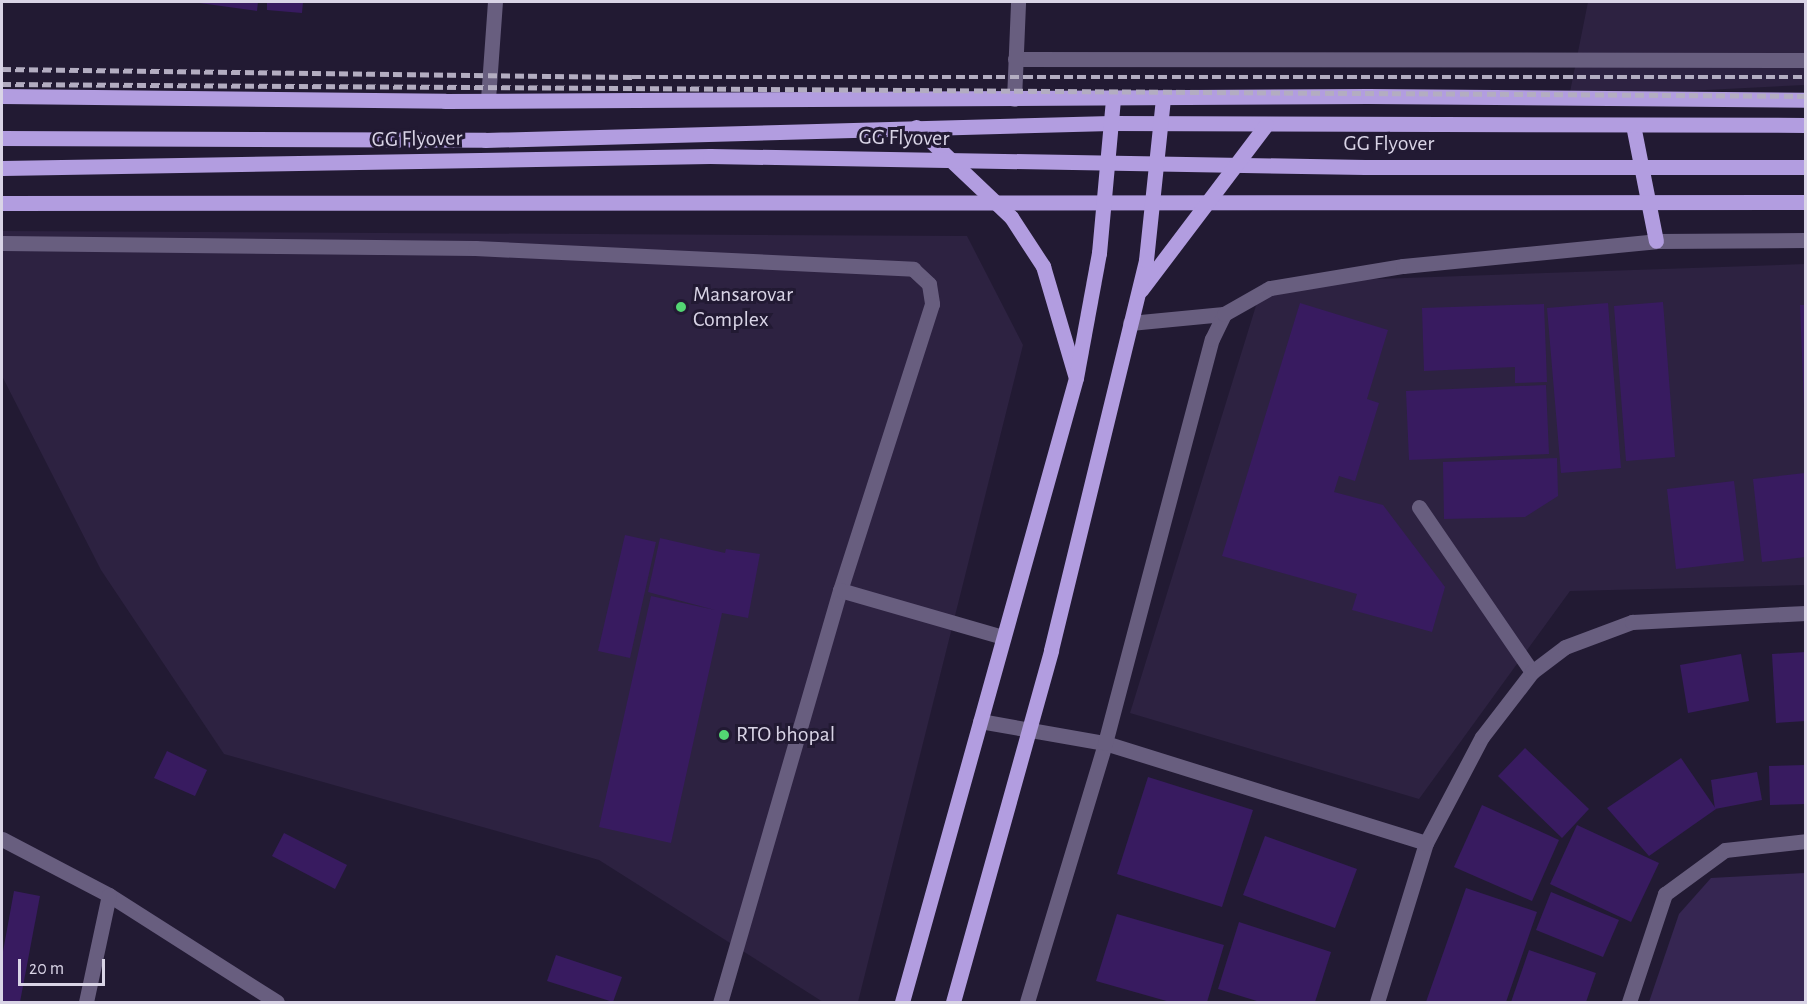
<!DOCTYPE html>
<style>
body{margin:0}
#map{position:relative;width:1807px;height:1004px;overflow:hidden;background:#221a33;font-family:"Alegreya Sans",sans-serif}
div>[style]{position:absolute}
[style*='--x']{left:calc(var(--x)*1px);top:calc(var(--y)*1px);width:calc(var(--w)*1px);rotate:calc(var(--a)*1deg)}
.built>*{inset:0;background:#2d2241}
.green>*{inset:0;background:#362652}
.building>*{inset:0;background:#381b60}
.minor>*{height:15px;margin:-7.5px;padding:0 7.5px;transform-origin:7.5px;border-radius:7.5px;background:#685e7f}
.major>*{height:15px;margin:-7.5px;padding:0 7.5px;transform-origin:7.5px;border-radius:7.5px;background:#b29de0}
.rail>*{height:4.5px;margin-top:-2.25px;transform-origin:0;background:repeating-linear-gradient(90deg,#b3adc1 0 9px,transparent 0 13.5px)}
.dots>*{width:16px;height:16px;translate:-50% -50%;box-sizing:border-box;border:3px solid #221a33;border-radius:50%}
span{translate:-50% -50%;white-space:nowrap;text-align:center;line-height:1.15;-webkit-text-stroke:6px #221a33;paint-order:stroke}
.street-label{font-size:22px;color:#d9d4e6}
.poi-label{font-size:22px;color:#d9d4e6}
.left{translate:0 -50%;text-align:left}
.frame{position:absolute;inset:0;border:3px solid #d9d4e6;pointer-events:none}
.scale{position:absolute;left:18px;top:959px;width:87px;height:27px;box-sizing:border-box;border:3px solid #d9d4e6;border-top:0;padding-left:8px;font-size:18px;line-height:21px;white-space:nowrap;color:#d9d4e6;-webkit-text-stroke:4px #221a33;paint-order:stroke}
</style>
<div id="map">
<div class="built">
<div style="clip-path:polygon(1588px 2px,1805px 2px,1805px 85px,1569px 97px)"></div>
<div style="clip-path:polygon(2px 231px,967px 236px,1023px 345px,858px 1002px,823px 1002px,599px 860px,224px 754px,101px 570px,2px 376px)"></div>
<div style="clip-path:polygon(1805px 264px,1805px 585px,1570px 591px,1419px 799px,1130px 713px,1263px 283px)"></div>
</div>
<div class="green">
<div style="clip-path:polygon(1805px 873px,1805px 1002px,1649px 1002px,1679px 914px,1711px 878px)"></div>
</div>
<div class="building">
<div style="clip-path:polygon(192px 2px,258px 2px,257px 11px)"></div>
<div style="clip-path:polygon(267px 2px,303px 2px,302px 13px,267px 10px)"></div>
<div style="clip-path:polygon(1663px 302px,1675px 457px,1626px 461px,1614px 306px)"></div>
<div style="clip-path:polygon(1300px 303px,1388px 330px,1367px 399px,1379px 403px,1355px 481px,1339px 476px,1334px 492px,1383px 505px,1445px 587px,1432px 632px,1352px 610px,1357px 594px,1222px 556px)"></div>
<div style="clip-path:polygon(1608px 303px,1621px 468px,1561px 473px,1547px 308px)"></div>
<div style="clip-path:polygon(1544px 304px,1547px 382px,1515px 383px,1515px 367px,1424px 371px,1422px 308px)"></div>
<div style="clip-path:polygon(1800px 305px,1806px 305px,1806px 407px,1804px 407px)"></div>
<div style="clip-path:polygon(1546px 385px,1549px 454px,1409px 460px,1406px 391px)"></div>
<div style="clip-path:polygon(1557px 458px,1558px 496px,1525px 517px,1444px 519px,1443px 462px)"></div>
<div style="clip-path:polygon(1805px 473px,1806px 557px,1762px 562px,1753px 479px)"></div>
<div style="clip-path:polygon(1734px 481px,1744px 561px,1676px 569px,1667px 489px)"></div>
<div style="clip-path:polygon(625px 535px,656px 542px,630px 658px,598px 651px)"></div>
<div style="clip-path:polygon(660px 538px,725px 553px,726px 549px,760px 554px,748px 618px,722px 613px,671px 843px,599px 827px,651px 596px,715px 610px,648px 592px)"></div>
<div style="clip-path:polygon(1806px 652px,1806px 721px,1776px 723px,1772px 654px)"></div>
<div style="clip-path:polygon(1741px 654px,1749px 701px,1688px 713px,1680px 665px)"></div>
<div style="clip-path:polygon(1525px 748px,1589px 809px,1562px 838px,1498px 776px)"></div>
<div style="clip-path:polygon(167px 751px,207px 770px,195px 796px,154px 778px)"></div>
<div style="clip-path:polygon(1681px 758px,1716px 809px,1649px 856px,1607px 808px)"></div>
<div style="clip-path:polygon(1806px 765px,1806px 804px,1770px 805px,1769px 766px)"></div>
<div style="clip-path:polygon(1757px 772px,1762px 800px,1715px 809px,1711px 780px)"></div>
<div style="clip-path:polygon(1148px 777px,1253px 810px,1222px 907px,1117px 874px)"></div>
<div style="clip-path:polygon(1482px 805px,1559px 840px,1532px 901px,1454px 867px)"></div>
<div style="clip-path:polygon(1577px 825px,1659px 863px,1631px 922px,1550px 884px)"></div>
<div style="clip-path:polygon(284px 833px,347px 865px,335px 889px,272px 856px)"></div>
<div style="clip-path:polygon(1265px 836px,1357px 869px,1335px 928px,1243px 895px)"></div>
<div style="clip-path:polygon(1466px 888px,1537px 912px,1506px 1002px,1426px 1002px)"></div>
<div style="clip-path:polygon(14px 891px,40px 896px,20px 1002px,2px 1002px,2px 957px)"></div>
<div style="clip-path:polygon(1551px 892px,1619px 920px,1603px 957px,1536px 930px)"></div>
<div style="clip-path:polygon(1117px 914px,1224px 945px,1207px 1002px,1170px 1002px,1096px 981px)"></div>
<div style="clip-path:polygon(1239px 922px,1331px 952px,1315px 1002px,1260px 1002px,1218px 989px)"></div>
<div style="clip-path:polygon(1529px 950px,1596px 973px,1586px 1002px,1511px 1002px)"></div>
<div style="clip-path:polygon(556px 955px,622px 977px,613px 1002px,547px 981px)"></div>
</div>
<div class="minor">
<div style="--x:1015;--y:59;--w:791;--a:0.07"></div>
<div style="--x:488;--y:99;--w:97;--a:-85.9"></div>
<div style="--x:1014;--y:99;--w:97;--a:-87.6"></div>
<div style="--x:2;--y:243;--w:473;--a:0.6"></div>
<div style="--x:475;--y:248;--w:439;--a:2.7"></div>
<div style="--x:913;--y:269;--w:22;--a:43"></div>
<div style="--x:929;--y:284;--w:20;--a:81"></div>
<div style="--x:932;--y:304;--w:300;--a:107.8"></div>
<div style="--x:840;--y:590;--w:429;--a:106.2"></div>
<div style="--x:1130;--y:323;--w:94;--a:-5.5"></div>
<div style="--x:1419;--y:507;--w:200;--a:55.6"></div>
<div style="--x:840;--y:590;--w:170;--a:16.1"></div>
<div style="--x:980;--y:721;--w:127;--a:10"></div>
<div style="--x:1105;--y:743;--w:336;--a:17.3"></div>
<div style="--x:2;--y:839;--w:121;--a:27.6"></div>
<div style="--x:109;--y:895;--w:199;--a:32.5"></div>
<div style="--x:86;--y:1002;--w:109;--a:-77.9"></div>
<div style="--x:1027;--y:1002;--w:270;--a:-73.2"></div>
<div style="--x:1105;--y:743;--w:418;--a:-75.2"></div>
<div style="--x:1212;--y:339;--w:28;--a:-64"></div>
<div style="--x:1224;--y:314;--w:53;--a:-29.5"></div>
<div style="--x:1270;--y:288;--w:135;--a:-9.4"></div>
<div style="--x:1403;--y:266;--w:254;--a:-5.6"></div>
<div style="--x:1656;--y:241;--w:150;--a:-0.4"></div>
<div style="--x:1377;--y:1002;--w:166;--a:-72.9"></div>
<div style="--x:1426;--y:843;--w:120;--a:-62.2"></div>
<div style="--x:1482;--y:737;--w:82;--a:-52.4"></div>
<div style="--x:1532;--y:672;--w:41;--a:-37.1"></div>
<div style="--x:1565;--y:647;--w:72;--a:-20.5"></div>
<div style="--x:1632;--y:622;--w:174;--a:-3"></div>
<div style="--x:1629;--y:1002;--w:114;--a:-71.6"></div>
<div style="--x:1665;--y:894;--w:74;--a:-36.3"></div>
<div style="--x:1725;--y:850;--w:81;--a:-6.3"></div>
</div>
<div class="major">
<div style="--x:2;--y:96;--w:443;--a:0.6"></div>
<div style="--x:445;--y:101;--w:923;--a:-0.31"></div>
<div style="--x:1368;--y:96;--w:438;--a:0.5"></div>
<div style="--x:1633;--y:125;--w:118;--a:78.8"></div>
<div style="--x:916;--y:127;--w:131;--a:43.5"></div>
<div style="--x:1011;--y:217;--w:59;--a:56.9"></div>
<div style="--x:1043;--y:266;--w:114;--a:73.6"></div>
<div style="--x:2;--y:138;--w:483;--a:0.2"></div>
<div style="--x:485;--y:140;--w:626;--a:-1.56"></div>
<div style="--x:1111;--y:123;--w:695;--a:0.16"></div>
<div style="--x:2;--y:168;--w:708;--a:-0.97"></div>
<div style="--x:710;--y:156;--w:655;--a:0.96"></div>
<div style="--x:1365;--y:167;--w:441;--a:0"></div>
<div style="--x:2;--y:203;--w:1804;--a:-0.03"></div>
<div style="--x:1141;--y:290;--w:207;--a:-52.9"></div>
<div style="--x:902;--y:1002;--w:648;--a:-74.42"></div>
<div style="--x:1076;--y:378;--w:127;--a:-79.6"></div>
<div style="--x:1099;--y:253;--w:156;--a:-84.8"></div>
<div style="--x:953;--y:1002;--w:365;--a:-74.4"></div>
<div style="--x:1051;--y:650;--w:401;--a:-76.3"></div>
<div style="--x:1146;--y:260;--w:163;--a:-84"></div>
</div>
<div class="rail">
<div style="--x:2;--y:69;--w:630;--a:0.73"></div>
<div style="--x:632;--y:77;--w:1174;--a:0"></div>
<div style="--x:2;--y:84;--w:1804;--a:0.38"></div>
</div>
<div class="dots">
<div style="left:681px;top:307px;background:#53d673"></div>
<div style="left:724px;top:735px;background:#53d673"></div>
</div>
<div class="street-label">
<span style="left:904px;top:138px;rotate:1deg">GG Flyover</span>
<span style="left:417px;top:139px;rotate:-1deg">GG Flyover</span>
<span style="left:1389px;top:144px">GG Flyover</span>
</div>
<div class="poi-label">
<span class="left" style="left:693px;top:307px">Mansarovar<br>Complex</span>
<span class="left" style="left:736px;top:735px">RTO bhopal</span>
</div>
<div class="frame"></div>
<div class="scale">20 m</div>
</div>
